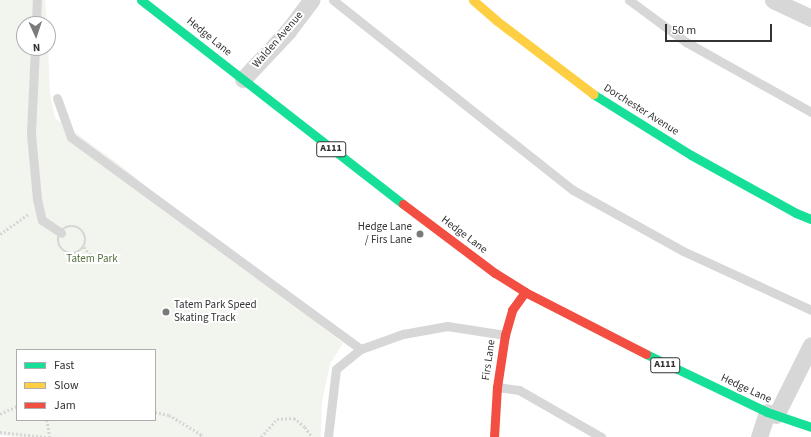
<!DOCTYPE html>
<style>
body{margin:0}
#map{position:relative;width:811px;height:437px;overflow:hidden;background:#fff;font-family:"Source Sans 3",sans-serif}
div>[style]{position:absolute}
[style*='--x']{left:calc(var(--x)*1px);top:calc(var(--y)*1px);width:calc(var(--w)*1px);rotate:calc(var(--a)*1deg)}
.green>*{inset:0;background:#f1f5ed}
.path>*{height:2.5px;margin-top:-1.25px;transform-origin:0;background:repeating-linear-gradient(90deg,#d6d6d6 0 2px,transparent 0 4px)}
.path>.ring{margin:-1.25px;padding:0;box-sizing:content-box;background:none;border:2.5px solid #d6d6d6;border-radius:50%}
.lane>*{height:9px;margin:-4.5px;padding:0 4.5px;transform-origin:4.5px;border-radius:4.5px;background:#d7d7d7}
.street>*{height:17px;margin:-8.5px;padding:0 8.5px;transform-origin:8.5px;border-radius:8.5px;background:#d7d7d7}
.fast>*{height:9px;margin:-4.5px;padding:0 4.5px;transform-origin:4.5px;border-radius:4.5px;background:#16e098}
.slow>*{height:9px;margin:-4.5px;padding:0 4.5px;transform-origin:4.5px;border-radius:4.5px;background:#ffcf43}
.jam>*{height:9px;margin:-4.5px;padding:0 4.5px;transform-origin:4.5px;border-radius:4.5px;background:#f24e42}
.dots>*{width:11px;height:11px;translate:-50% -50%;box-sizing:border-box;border:2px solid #fff;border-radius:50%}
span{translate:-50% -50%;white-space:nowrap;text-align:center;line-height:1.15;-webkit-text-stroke:4px #fff;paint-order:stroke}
.shield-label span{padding:1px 3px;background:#fff;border:1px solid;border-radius:3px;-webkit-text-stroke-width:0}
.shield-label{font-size:10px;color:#333;font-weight:700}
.street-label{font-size:11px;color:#333}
.poi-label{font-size:11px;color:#333}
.right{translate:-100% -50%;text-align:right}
.left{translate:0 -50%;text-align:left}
.park-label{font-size:11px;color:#56703f}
.legend{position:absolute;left:16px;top:349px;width:140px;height:72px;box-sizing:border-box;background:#fff;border:1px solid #adadad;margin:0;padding:5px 7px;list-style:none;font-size:12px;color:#333}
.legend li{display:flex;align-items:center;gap:8px;height:20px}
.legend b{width:20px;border:1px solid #adadad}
.north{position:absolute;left:16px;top:16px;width:40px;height:40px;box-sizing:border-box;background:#fff;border:1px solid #adadad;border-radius:50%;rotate:177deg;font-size:11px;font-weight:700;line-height:16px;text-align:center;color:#333}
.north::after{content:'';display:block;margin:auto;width:14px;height:18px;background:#7a7a7a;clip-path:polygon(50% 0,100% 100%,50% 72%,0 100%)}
.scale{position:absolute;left:665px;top:24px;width:107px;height:18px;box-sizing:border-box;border:2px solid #333;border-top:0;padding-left:5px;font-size:12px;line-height:14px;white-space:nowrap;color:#333;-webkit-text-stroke:3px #fff;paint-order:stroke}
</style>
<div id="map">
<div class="green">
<div style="clip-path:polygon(evenodd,0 0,45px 0,47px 24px,24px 24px,24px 48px,48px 48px,50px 94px,55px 118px,120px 165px,233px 257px,343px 343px,330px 364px,322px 402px,321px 437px,13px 437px,0 435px,0 0,17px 350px,155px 350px,155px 420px,17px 420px,17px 350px)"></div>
</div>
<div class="path">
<div class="ring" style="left:58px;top:226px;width:25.5px;height:25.5px"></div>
<div style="--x:0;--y:234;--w:35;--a:-35"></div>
<div style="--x:84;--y:247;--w:17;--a:50"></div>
<div style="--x:155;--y:412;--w:14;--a:12"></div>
<div style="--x:169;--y:415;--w:37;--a:31"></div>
<div style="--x:201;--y:434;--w:3;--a:72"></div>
<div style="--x:0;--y:414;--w:19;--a:-25"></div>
<div style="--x:47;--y:420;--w:17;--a:80"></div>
<div style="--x:0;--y:432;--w:46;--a:6.2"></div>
<div style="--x:261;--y:437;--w:24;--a:-48"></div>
<div style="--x:277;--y:419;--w:17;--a:-3"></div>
<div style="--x:294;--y:418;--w:14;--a:39"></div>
<div style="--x:305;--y:427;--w:12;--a:55"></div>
</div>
<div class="lane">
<div style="--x:333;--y:0;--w:306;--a:38.4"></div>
<div style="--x:573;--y:190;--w:126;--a:29"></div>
<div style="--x:683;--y:251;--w:141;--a:24.7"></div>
<div style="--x:629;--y:0;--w:71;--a:36.4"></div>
<div style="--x:686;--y:42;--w:143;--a:29.2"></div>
<div style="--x:36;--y:24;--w:24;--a:-88"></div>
<div style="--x:35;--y:48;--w:86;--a:92.7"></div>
<div style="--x:31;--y:134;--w:65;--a:84.7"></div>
<div style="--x:37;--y:199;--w:22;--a:77"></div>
<div style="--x:42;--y:220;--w:23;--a:34"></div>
<div style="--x:57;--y:98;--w:41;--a:70.3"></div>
<div style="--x:71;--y:137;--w:359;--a:36.2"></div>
<div style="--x:497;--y:387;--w:22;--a:8"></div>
<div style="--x:519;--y:390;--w:95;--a:29.8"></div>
<div style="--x:328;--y:437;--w:68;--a:-83.3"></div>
<div style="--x:336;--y:369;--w:32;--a:-39"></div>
<div style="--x:361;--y:349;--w:45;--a:-19.7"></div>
<div style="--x:403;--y:334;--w:45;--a:-10.3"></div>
<div style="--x:447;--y:326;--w:59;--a:8.8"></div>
</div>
<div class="street">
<div style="--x:773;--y:0;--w:42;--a:25.3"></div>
<div style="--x:243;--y:79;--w:66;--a:-46.8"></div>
<div style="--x:288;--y:31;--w:39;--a:-53"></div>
<div style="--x:776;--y:415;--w:78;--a:-63.4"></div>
<div style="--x:759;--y:437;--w:26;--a:-72"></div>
</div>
<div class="fast">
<div style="--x:141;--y:0;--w:332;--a:37.9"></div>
<div style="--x:593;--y:94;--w:115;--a:31.9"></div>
<div style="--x:691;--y:155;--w:120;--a:28.9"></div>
<div style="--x:796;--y:213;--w:16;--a:22"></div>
<div style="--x:646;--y:354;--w:134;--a:25.6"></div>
<div style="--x:767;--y:412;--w:46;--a:18.8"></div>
</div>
<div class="slow">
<div style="--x:473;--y:0;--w:32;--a:41"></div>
<div style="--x:497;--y:21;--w:121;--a:37.2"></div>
</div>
<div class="jam">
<div style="--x:403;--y:204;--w:115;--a:36.9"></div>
<div style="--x:495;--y:273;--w:36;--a:32"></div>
<div style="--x:525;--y:292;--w:136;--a:27.1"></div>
<div style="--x:494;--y:437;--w:50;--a:-86.6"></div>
<div style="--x:497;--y:387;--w:53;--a:-81.3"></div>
<div style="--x:505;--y:335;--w:26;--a:-74"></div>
<div style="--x:512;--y:310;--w:22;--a:-54"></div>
</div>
<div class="dots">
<div style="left:420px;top:234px;background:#7a7a7a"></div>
<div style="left:166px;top:312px;background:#7a7a7a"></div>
</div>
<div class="shield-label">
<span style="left:331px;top:149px">A111</span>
<span style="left:665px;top:365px">A111</span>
</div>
<div class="street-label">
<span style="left:209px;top:37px;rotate:39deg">Hedge Lane</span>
<span style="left:278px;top:40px;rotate:-49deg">Walden Avenue</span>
<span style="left:641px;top:110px;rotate:32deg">Dorchester Avenue</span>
<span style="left:464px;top:235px;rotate:37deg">Hedge Lane</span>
<span style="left:489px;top:360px;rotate:-82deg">Firs Lane</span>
<span style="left:746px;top:389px;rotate:25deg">Hedge Lane</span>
</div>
<div class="poi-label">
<span class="right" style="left:412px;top:234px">Hedge Lane<br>/ Firs Lane</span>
<span class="left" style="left:174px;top:312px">Tatem Park Speed<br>Skating Track</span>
</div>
<div class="park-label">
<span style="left:92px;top:259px">Tatem Park</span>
</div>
<ul class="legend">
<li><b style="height:5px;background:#16e098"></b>Fast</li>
<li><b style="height:5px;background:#ffcf43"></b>Slow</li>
<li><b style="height:5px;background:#f24e42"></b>Jam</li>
</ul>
<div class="north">N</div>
<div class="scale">50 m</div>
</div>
